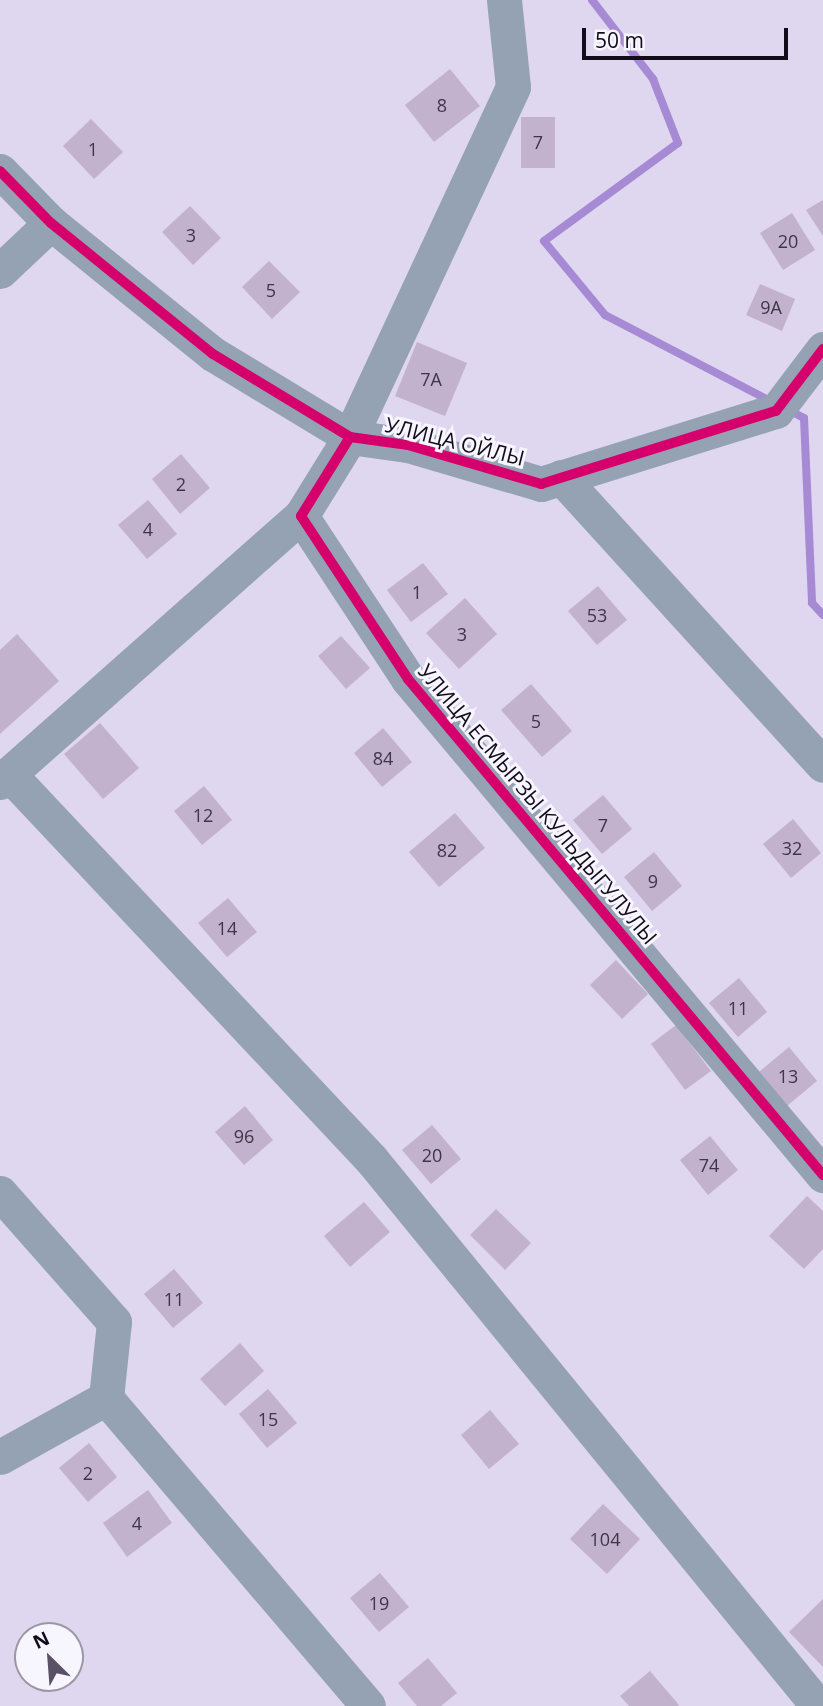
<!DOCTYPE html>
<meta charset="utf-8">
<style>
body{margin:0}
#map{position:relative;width:823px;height:1706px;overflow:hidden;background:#dfd6f0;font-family:"Open Sans",sans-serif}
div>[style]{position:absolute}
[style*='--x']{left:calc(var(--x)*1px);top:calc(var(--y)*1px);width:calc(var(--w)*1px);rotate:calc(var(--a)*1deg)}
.stream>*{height:8px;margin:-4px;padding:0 4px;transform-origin:4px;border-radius:4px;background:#a68ad3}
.building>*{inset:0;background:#c3b2ce}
.minor>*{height:35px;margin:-17.5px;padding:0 17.5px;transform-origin:17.5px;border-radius:17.5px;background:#94a2b4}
.cycleway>*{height:10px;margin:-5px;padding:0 5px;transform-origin:5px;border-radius:5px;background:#d6006c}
span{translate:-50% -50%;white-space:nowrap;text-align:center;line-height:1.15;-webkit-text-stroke:6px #f7f5fe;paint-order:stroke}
.number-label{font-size:18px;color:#3e3547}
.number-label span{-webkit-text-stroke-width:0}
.street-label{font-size:21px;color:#110b1a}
.north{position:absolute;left:14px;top:1622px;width:70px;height:70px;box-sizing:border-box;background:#f7f5fe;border:2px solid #9b97a3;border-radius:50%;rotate:335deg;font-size:19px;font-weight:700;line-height:28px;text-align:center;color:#110b1a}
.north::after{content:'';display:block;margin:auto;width:24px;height:32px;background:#595265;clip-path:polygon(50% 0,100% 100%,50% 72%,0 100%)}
.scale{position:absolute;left:582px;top:28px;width:206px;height:32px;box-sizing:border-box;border:4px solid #110b1a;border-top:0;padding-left:9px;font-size:21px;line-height:24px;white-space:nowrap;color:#110b1a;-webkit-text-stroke:5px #f7f5fe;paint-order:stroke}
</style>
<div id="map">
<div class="stream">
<div style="--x:592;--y:0;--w:100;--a:52.3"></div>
<div style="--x:653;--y:79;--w:69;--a:68.7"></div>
<div style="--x:678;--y:143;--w:166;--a:143.8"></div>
<div style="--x:544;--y:241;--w:96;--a:50.5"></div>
<div style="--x:605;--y:315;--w:188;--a:27.5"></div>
<div style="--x:787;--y:409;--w:19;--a:28"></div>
<div style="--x:804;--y:418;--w:185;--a:87.5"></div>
<div style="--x:812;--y:603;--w:16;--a:47"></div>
</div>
<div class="building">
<div style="clip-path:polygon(450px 69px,480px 106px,434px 142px,405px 105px)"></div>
<div style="clip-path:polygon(521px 117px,555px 117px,555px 168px,521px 168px)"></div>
<div style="clip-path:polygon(91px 119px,123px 152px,94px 179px,63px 146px)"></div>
<div style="clip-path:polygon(823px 200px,823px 236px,806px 210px)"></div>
<div style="clip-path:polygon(190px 206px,221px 238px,193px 265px,162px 232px)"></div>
<div style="clip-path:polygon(792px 213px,815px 250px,783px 270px,760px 233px)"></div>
<div style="clip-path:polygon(269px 261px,300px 292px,272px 319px,242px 287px)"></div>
<div style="clip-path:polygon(760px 284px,795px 299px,782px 331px,746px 315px)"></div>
<div style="clip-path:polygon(417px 342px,467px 363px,445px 416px,395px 396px)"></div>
<div style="clip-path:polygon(181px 454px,210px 488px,180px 514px,152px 479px)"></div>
<div style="clip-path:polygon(148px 500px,177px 534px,147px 559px,118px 525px)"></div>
<div style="clip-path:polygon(423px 563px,448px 594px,411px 622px,387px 590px)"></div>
<div style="clip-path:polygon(598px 586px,627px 620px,597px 645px,568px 611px)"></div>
<div style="clip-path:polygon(465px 598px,497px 634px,459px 669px,426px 633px)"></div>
<div style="clip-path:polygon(17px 634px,59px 681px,0 734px,0 650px)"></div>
<div style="clip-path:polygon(341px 636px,370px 668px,346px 689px,318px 656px)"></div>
<div style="clip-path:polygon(531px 684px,572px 731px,542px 757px,501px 710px)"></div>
<div style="clip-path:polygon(100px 723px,139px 768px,103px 799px,64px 754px)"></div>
<div style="clip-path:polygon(383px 728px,412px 762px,382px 787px,354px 753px)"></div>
<div style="clip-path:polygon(204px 786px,232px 820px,202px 845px,174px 811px)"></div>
<div style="clip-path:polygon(603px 795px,632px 829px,602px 854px,573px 820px)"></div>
<div style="clip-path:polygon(455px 813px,485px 848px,439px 887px,409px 852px)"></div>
<div style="clip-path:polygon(793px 819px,821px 853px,791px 878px,763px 844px)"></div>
<div style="clip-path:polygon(654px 852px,682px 886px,652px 911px,624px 877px)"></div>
<div style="clip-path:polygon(228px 898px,257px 932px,227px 957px,198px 923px)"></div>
<div style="clip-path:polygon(616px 960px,648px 994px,622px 1019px,590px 985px)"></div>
<div style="clip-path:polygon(739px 978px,767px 1012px,738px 1037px,709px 1003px)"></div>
<div style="clip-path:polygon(676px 1025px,711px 1071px,685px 1090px,651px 1044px)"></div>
<div style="clip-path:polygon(789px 1047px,817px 1081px,787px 1106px,759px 1072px)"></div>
<div style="clip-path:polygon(245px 1106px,273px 1140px,244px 1165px,215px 1132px)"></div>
<div style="clip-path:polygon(432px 1125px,461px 1159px,431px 1184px,402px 1150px)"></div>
<div style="clip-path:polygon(710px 1136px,738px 1170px,708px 1195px,680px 1160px)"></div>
<div style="clip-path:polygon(807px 1196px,823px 1211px,823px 1249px,804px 1269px,769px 1236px)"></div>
<div style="clip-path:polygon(364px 1202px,390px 1232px,350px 1267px,324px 1236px)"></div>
<div style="clip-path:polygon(496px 1209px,531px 1243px,505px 1270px,470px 1235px)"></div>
<div style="clip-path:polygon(174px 1269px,203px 1303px,173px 1328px,144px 1294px)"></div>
<div style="clip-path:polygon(240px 1343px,264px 1371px,225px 1406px,200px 1379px)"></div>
<div style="clip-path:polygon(268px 1389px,297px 1423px,267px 1448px,239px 1414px)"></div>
<div style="clip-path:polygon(490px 1410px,519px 1444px,489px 1469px,461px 1435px)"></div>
<div style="clip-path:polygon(89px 1443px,117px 1477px,88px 1502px,59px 1468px)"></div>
<div style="clip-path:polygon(148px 1490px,172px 1523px,127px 1557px,103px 1523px)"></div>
<div style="clip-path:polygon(603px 1504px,640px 1539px,607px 1574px,570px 1539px)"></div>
<div style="clip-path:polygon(380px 1573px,409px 1607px,379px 1632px,350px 1598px)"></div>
<div style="clip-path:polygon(823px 1599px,823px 1667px,789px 1632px)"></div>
<div style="clip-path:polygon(428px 1658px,457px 1693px,441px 1706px,417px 1706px,398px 1683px)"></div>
<div style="clip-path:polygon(650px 1671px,679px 1705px,678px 1706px,629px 1706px,620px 1696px)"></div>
</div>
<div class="minor">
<div style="--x:504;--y:0;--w:87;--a:84.1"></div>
<div style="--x:513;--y:87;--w:386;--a:115"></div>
<div style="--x:350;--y:437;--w:93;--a:121.8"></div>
<div style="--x:301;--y:516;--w:195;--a:56.7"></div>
<div style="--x:408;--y:679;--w:647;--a:50.08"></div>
<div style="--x:0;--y:171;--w:73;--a:45.6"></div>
<div style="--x:51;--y:223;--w:208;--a:39"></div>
<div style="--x:213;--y:354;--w:160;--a:31.2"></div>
<div style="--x:350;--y:437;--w:59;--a:7.9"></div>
<div style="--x:408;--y:445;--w:139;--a:16.3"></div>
<div style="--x:541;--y:484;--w:246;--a:-17.3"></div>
<div style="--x:776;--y:411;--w:78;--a:-52.8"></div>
<div style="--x:0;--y:271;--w:70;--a:-43.3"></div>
<div style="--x:561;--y:477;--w:389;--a:47.7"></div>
<div style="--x:9;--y:774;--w:528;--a:46.76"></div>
<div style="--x:371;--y:1159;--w:706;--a:50.74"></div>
<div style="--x:0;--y:782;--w:402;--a:-41.5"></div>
<div style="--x:0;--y:1193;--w:172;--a:48.5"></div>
<div style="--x:114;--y:1322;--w:76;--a:96"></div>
<div style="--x:106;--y:1398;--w:121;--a:150.9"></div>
<div style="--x:106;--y:1398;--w:404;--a:49.6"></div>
</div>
<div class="cycleway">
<div style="--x:0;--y:171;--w:73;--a:45.6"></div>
<div style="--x:51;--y:223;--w:208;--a:39"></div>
<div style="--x:213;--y:354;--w:160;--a:31.2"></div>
<div style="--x:350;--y:437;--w:59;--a:7.9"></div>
<div style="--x:408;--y:445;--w:139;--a:16.3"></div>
<div style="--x:541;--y:484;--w:246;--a:-17.3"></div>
<div style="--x:776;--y:411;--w:78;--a:-52.8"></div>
<div style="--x:350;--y:437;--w:93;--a:121.8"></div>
<div style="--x:301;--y:516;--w:195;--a:56.7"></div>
<div style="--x:408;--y:679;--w:647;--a:50.08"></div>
</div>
<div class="number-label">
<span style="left:442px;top:105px">8</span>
<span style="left:538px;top:142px">7</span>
<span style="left:93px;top:149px">1</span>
<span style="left:191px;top:235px">3</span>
<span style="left:788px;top:241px">20</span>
<span style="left:271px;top:290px">5</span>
<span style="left:771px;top:307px">9А</span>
<span style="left:431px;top:379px">7А</span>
<span style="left:181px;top:484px">2</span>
<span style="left:148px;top:529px">4</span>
<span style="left:417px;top:592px">1</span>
<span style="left:597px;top:615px">53</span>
<span style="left:462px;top:634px">3</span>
<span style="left:536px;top:721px">5</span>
<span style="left:383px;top:758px">84</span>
<span style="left:203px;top:815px">12</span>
<span style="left:603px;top:825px">7</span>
<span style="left:792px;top:848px">32</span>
<span style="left:447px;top:850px">82</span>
<span style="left:653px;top:881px">9</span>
<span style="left:227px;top:928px">14</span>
<span style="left:738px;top:1008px">11</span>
<span style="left:788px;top:1076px">13</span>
<span style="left:244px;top:1136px">96</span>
<span style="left:432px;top:1155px">20</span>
<span style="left:709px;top:1165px">74</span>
<span style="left:174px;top:1299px">11</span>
<span style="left:268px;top:1419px">15</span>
<span style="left:88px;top:1473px">2</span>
<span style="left:137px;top:1523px">4</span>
<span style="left:605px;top:1539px">104</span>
<span style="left:379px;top:1603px">19</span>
</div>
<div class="street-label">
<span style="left:455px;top:441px;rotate:14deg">УЛИЦА ОЙЛЫ</span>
<span style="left:538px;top:804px;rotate:50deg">УЛИЦА ЕСМЫРЗЫ КУЛЬДЫГУЛУЛЫ</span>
</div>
<div class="north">N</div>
<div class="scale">50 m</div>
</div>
